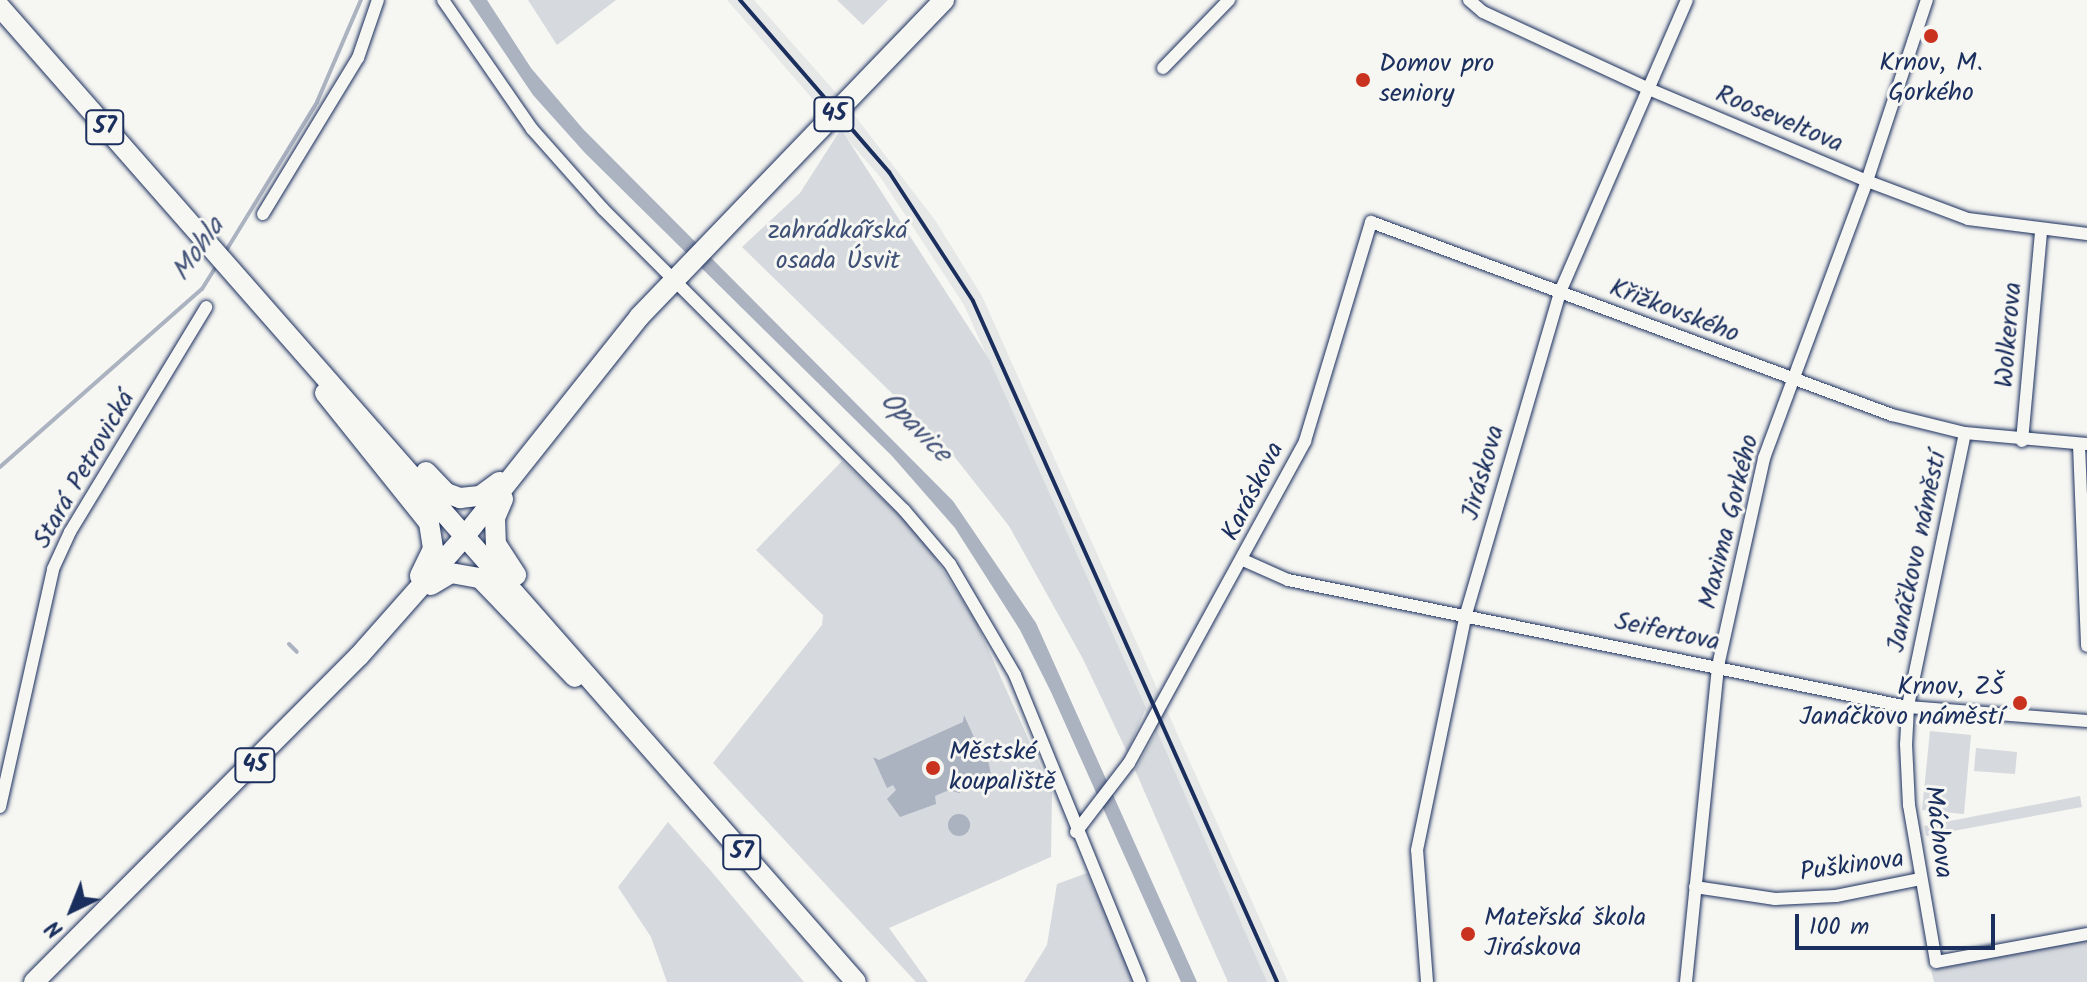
<!DOCTYPE html>
<meta charset="utf-8">
<style>
body{margin:0}
#map{position:relative;width:2087px;height:982px;overflow:hidden;background:#f6f6f2;font-family:Kalam,sans-serif}
div>[style]{position:absolute}
[style*='--x']{left:calc(var(--x)*1px);top:calc(var(--y)*1px);width:calc(var(--w)*1px);rotate:calc(var(--a)*1deg)}
.built>*{inset:0;background:#e6e7e7}
.green>*{inset:0;background:#d6d9dd}
.water>*{inset:0;background:#abb2c0}
.round{border-radius:50%}
.stream>*{height:4px;margin:-2px;padding:0 2px;transform-origin:2px;border-radius:2px;background:#abb2c0}
.roads{filter:drop-shadow(0 0 2px #1b2f5e) drop-shadow(0 0 2px #1b2f5e)}
.minor>*{height:12px;margin:-6px;padding:0 6px;transform-origin:6px;border-radius:6px;background:#f6f6f2}
.primary>*{height:20px;margin:-10px;padding:0 10px;transform-origin:10px;border-radius:10px;background:#f6f6f2}
.rail>*{height:4px;margin:-2px;padding:0 2px;transform-origin:2px;border-radius:2px;background:#1b2f5e}
.dots>*{width:22px;height:22px;translate:-50% -50%;box-sizing:border-box;border:4px solid #f6f6f2;border-radius:50%}
span{translate:-50% -50%;white-space:nowrap;text-align:center;line-height:1.15;-webkit-text-stroke:6px #f6f6f2;paint-order:stroke}
.shield-label span{padding:2px 6px;background:#f6f6f2;border:2px solid;border-radius:6px;-webkit-text-stroke-width:0}
.shield-label{font-size:24px;color:#1b2f5e;font-weight:700}
.poi-label{font-size:26px;color:#1b2f5e}
.left{translate:0 -50%;text-align:left}
.right{translate:-100% -50%;text-align:right}
.street-label{font-size:26px;color:#1b2f5e}
.park-label{font-size:26px;color:#405177}
.water-label{font-size:28px;color:#46567b;font-style:italic}
.north{position:absolute;left:32px;top:870px;width:80px;height:80px;-webkit-text-stroke:6px #f6f6f2;paint-order:stroke;rotate:223deg;font-size:22px;font-weight:700;line-height:32px;text-align:center;color:#1b2f5e}
.north::after{content:'';display:block;margin:auto;width:28px;height:36px;background:#1b2f5e;clip-path:polygon(50% 0,100% 100%,50% 72%,0 100%)}
.scale{position:absolute;left:1795px;top:914px;width:200px;height:36px;box-sizing:border-box;border:4px solid #1b2f5e;border-top:0;padding-left:10px;font-size:24px;line-height:28px;white-space:nowrap;color:#1b2f5e;-webkit-text-stroke:6px #f6f6f2;paint-order:stroke}
</style>
<div id="map">
<div class="built">
<div style="clip-path:polygon(727px 0,754px 0,845px 103px,935px 220px,982px 296px,1288px 982px,1266px 982px,964px 305px,881px 178px)"></div>
</div>
<div class="green">
<div style="clip-path:polygon(528px 0,616px 0,557px 45px)"></div>
<div style="clip-path:polygon(837px 0,888px 0,863px 25px)"></div>
<div style="clip-path:polygon(841px 129px,989px 359px,1146px 708px,1127px 752px,1083px 659px,1009px 526px,946px 446px,742px 247px,800px 193px)"></div>
<div style="clip-path:polygon(842px 461px,920px 534px,976px 622px,1052px 792px,1051px 857px,889px 928px,928px 982px,916px 982px,713px 763px,822px 625px,823px 615px,756px 550px)"></div>
<div style="clip-path:polygon(1157px 731px,1267px 982px,1228px 982px,1199px 917px,1135px 770px)"></div>
<div style="clip-path:polygon(1930px 731px,1971px 735px,1964px 814px,1922px 810px)"></div>
<div style="clip-path:polygon(1976px 748px,2017px 752px,2015px 774px,1974px 771px)"></div>
<div style="clip-path:polygon(2080px 796px,2082px 807px,1926px 836px,1924px 826px)"></div>
<div style="clip-path:polygon(668px 822px,711px 871px,804px 982px,667px 982px,651px 937px,618px 887px)"></div>
<div style="clip-path:polygon(1087px 873px,1136px 982px,1024px 982px,1047px 945px,1057px 884px)"></div>
<div style="clip-path:polygon(2087px 940px,2087px 982px,1934px 982px,1931px 970px)"></div>
</div>
<div class="water">
<div style="clip-path:polygon(469px 0,487px 0,531px 68px,583px 129px,953px 501px,1036px 623px,1197px 982px,1181px 982px,1051px 692px,1020px 630px,955px 528px,892px 456px,585px 153px,533px 95px)"></div>
<div style="clip-path:polygon(964px 715px,982px 755px,987px 754px,991px 775px,959px 793px,949px 790px,935px 796px,936px 804px,900px 817px,887px 799px,896px 790px,893px 785px,887px 788px,873px 757px,879px 760px,963px 722px)"></div>
<div class="round" style="left:948px;top:814px;width:22px;height:22px"></div>
</div>
<div class="stream">
<div style="--x:224;--y:254;--w:178;--a:-58.5"></div>
<div style="--x:317;--y:102;--w:111;--a:-66.7"></div>
<div style="--x:0;--y:467;--w:269;--a:-41.4"></div>
<div style="--x:202;--y:289;--w:28;--a:-58"></div>
<div style="--x:289;--y:644;--w:11;--a:45"></div>
</div>
<div class="roads">
<div class="minor">
<div style="--x:443;--y:0;--w:157;--a:55.4"></div>
<div style="--x:532;--y:129;--w:107;--a:48.4"></div>
<div style="--x:603;--y:209;--w:426;--a:45"></div>
<div style="--x:904;--y:510;--w:71;--a:49.6"></div>
<div style="--x:950;--y:564;--w:129;--a:59.6"></div>
<div style="--x:1015;--y:675;--w:331;--a:67.8"></div>
<div style="--x:1469;--y:0;--w:18;--a:41"></div>
<div style="--x:1483;--y:12;--w:183;--a:24.9"></div>
<div style="--x:1649;--y:89;--w:237;--a:22.9"></div>
<div style="--x:1867;--y:181;--w:108;--a:20.6"></div>
<div style="--x:1968;--y:219;--w:120;--a:7.2"></div>
<div style="--x:1163;--y:68;--w:95;--a:-45.9"></div>
<div style="--x:263;--y:214;--w:183;--a:-58.7"></div>
<div style="--x:358;--y:58;--w:61;--a:-71"></div>
<div style="--x:1965;--y:433;--w:280;--a:101.8"></div>
<div style="--x:1908;--y:707;--w:37;--a:93"></div>
<div style="--x:1906;--y:744;--w:61;--a:87.2"></div>
<div style="--x:1909;--y:805;--w:159;--a:80.2"></div>
<div style="--x:1936;--y:962;--w:154;--a:-10.5"></div>
<div style="--x:2022;--y:441;--w:210;--a:-84.8"></div>
<div style="--x:2079;--y:445;--w:201;--a:87.7"></div>
<div style="--x:1243;--y:560;--w:49;--a:24"></div>
<div style="--x:1288;--y:580;--w:633;--a:11.58"></div>
<div style="--x:1908;--y:707;--w:180;--a:4.5"></div>
<div style="--x:0;--y:807;--w:244;--a:-77.4"></div>
<div style="--x:53;--y:569;--w:41;--a:-65.3"></div>
<div style="--x:70;--y:532;--w:263;--a:-58.8"></div>
<div style="--x:1076;--y:832;--w:87;--a:-52.5"></div>
<div style="--x:1129;--y:763;--w:367;--a:-61.3"></div>
<div style="--x:1305;--y:441;--w:229;--a:-73.2"></div>
<div style="--x:1371;--y:222;--w:556;--a:20.33"></div>
<div style="--x:1892;--y:415;--w:75;--a:13.9"></div>
<div style="--x:1965;--y:433;--w:122;--a:5.2"></div>
<div style="--x:1695;--y:887;--w:81;--a:8.5"></div>
<div style="--x:1775;--y:899;--w:61;--a:-2.8"></div>
<div style="--x:1836;--y:896;--w:86;--a:-11.4"></div>
<div style="--x:1427;--y:982;--w:132;--a:-94.3"></div>
<div style="--x:1417;--y:850;--w:241;--a:-78.3"></div>
<div style="--x:1466;--y:614;--w:335;--a:-73.7"></div>
<div style="--x:1560;--y:292;--w:318;--a:-66.5"></div>
<div style="--x:1686;--y:982;--w:318;--a:-84.2"></div>
<div style="--x:1718;--y:666;--w:213;--a:-77.5"></div>
<div style="--x:1764;--y:458;--w:296;--a:-69.6"></div>
<div style="--x:1867;--y:181;--w:191;--a:-71.7"></div>
</div>
<div class="primary">
<div style="--x:0;--y:7;--w:1297;--a:48.72"></div>
<div style="--x:325;--y:393;--w:166;--a:51.3"></div>
<div style="--x:429;--y:523;--w:26;--a:81"></div>
<div style="--x:433;--y:549;--w:30;--a:116"></div>
<div style="--x:426;--y:472;--w:29;--a:46"></div>
<div style="--x:446;--y:493;--w:15;--a:20"></div>
<div style="--x:460;--y:498;--w:20;--a:-6"></div>
<div style="--x:480;--y:496;--w:24;--a:-36"></div>
<div style="--x:503;--y:499;--w:21;--a:113"></div>
<div style="--x:495;--y:518;--w:26;--a:88"></div>
<div style="--x:496;--y:544;--w:37;--a:57"></div>
<div style="--x:431;--y:585;--w:23;--a:-31"></div>
<div style="--x:451;--y:573;--w:29;--a:10"></div>
<div style="--x:480;--y:578;--w:137;--a:46.2"></div>
<div style="--x:34;--y:982;--w:460;--a:-45.1"></div>
<div style="--x:359;--y:656;--w:160;--a:-48.5"></div>
<div style="--x:465;--y:536;--w:280;--a:-51.5"></div>
<div style="--x:639;--y:317;--w:440;--a:-46.1"></div>
</div>
</div>
<div class="rail">
<div style="--x:740;--y:0;--w:228;--a:49.1"></div>
<div style="--x:889;--y:172;--w:154;--a:56.9"></div>
<div style="--x:973;--y:301;--w:746;--a:65.94"></div>
</div>
<div class="dots">
<div style="left:1931px;top:36px;background:#c8321e"></div>
<div style="left:1363px;top:80px;background:#c8321e"></div>
<div style="left:2020px;top:703px;background:#c8321e"></div>
<div style="left:933px;top:768px;background:#c8321e"></div>
<div style="left:1468px;top:934px;background:#c8321e"></div>
</div>
<div class="shield-label">
<span style="left:834px;top:114px">45</span>
<span style="left:105px;top:127px">57</span>
<span style="left:255px;top:765px">45</span>
<span style="left:742px;top:852px">57</span>
</div>
<div class="poi-label">
<span style="left:1931px;top:79px">Krnov, M.<br>Gorkého</span>
<span class="left" style="left:1379px;top:80px">Domov pro<br>seniory</span>
<span class="right" style="left:2004px;top:703px">Krnov, ZŠ<br>Janáčkovo náměstí</span>
<span class="left" style="left:949px;top:768px">Městské<br>koupaliště</span>
<span class="left" style="left:1484px;top:934px">Mateřská škola<br>Jiráskova</span>
</div>
<div class="street-label">
<span style="left:1779px;top:120px;rotate:23deg">Rooseveltova</span>
<span style="left:1674px;top:312px;rotate:21deg">Křižkovského</span>
<span style="left:2010px;top:335px;rotate:-85deg">Wolkerova</span>
<span style="left:85px;top:470px;rotate:-60deg">Stará Petrovická</span>
<span style="left:1484px;top:473px;rotate:-74deg">Jiráskova</span>
<span style="left:1254px;top:492px;rotate:-63deg">Karáskova</span>
<span style="left:1730px;top:522px;rotate:-76deg">Maxima Gorkého</span>
<span style="left:1918px;top:552px;rotate:-78deg">Janáčkovo náměstí</span>
<span style="left:1667px;top:633px;rotate:12deg">Seifertova</span>
<span style="left:1937px;top:832px;rotate:83deg">Máchova</span>
<span style="left:1852px;top:867px;rotate:-8deg">Puškinova</span>
</div>
<div class="park-label">
<span style="left:838px;top:247px">zahrádkářská<br>osada Úsvit</span>
</div>
<div class="water-label">
<span style="left:199px;top:250px;rotate:-55deg">Mohla</span>
<span style="left:915px;top:428px;rotate:45deg">Opavice</span>
</div>
<div class="north">N</div>
<div class="scale">100 m</div>
</div>
